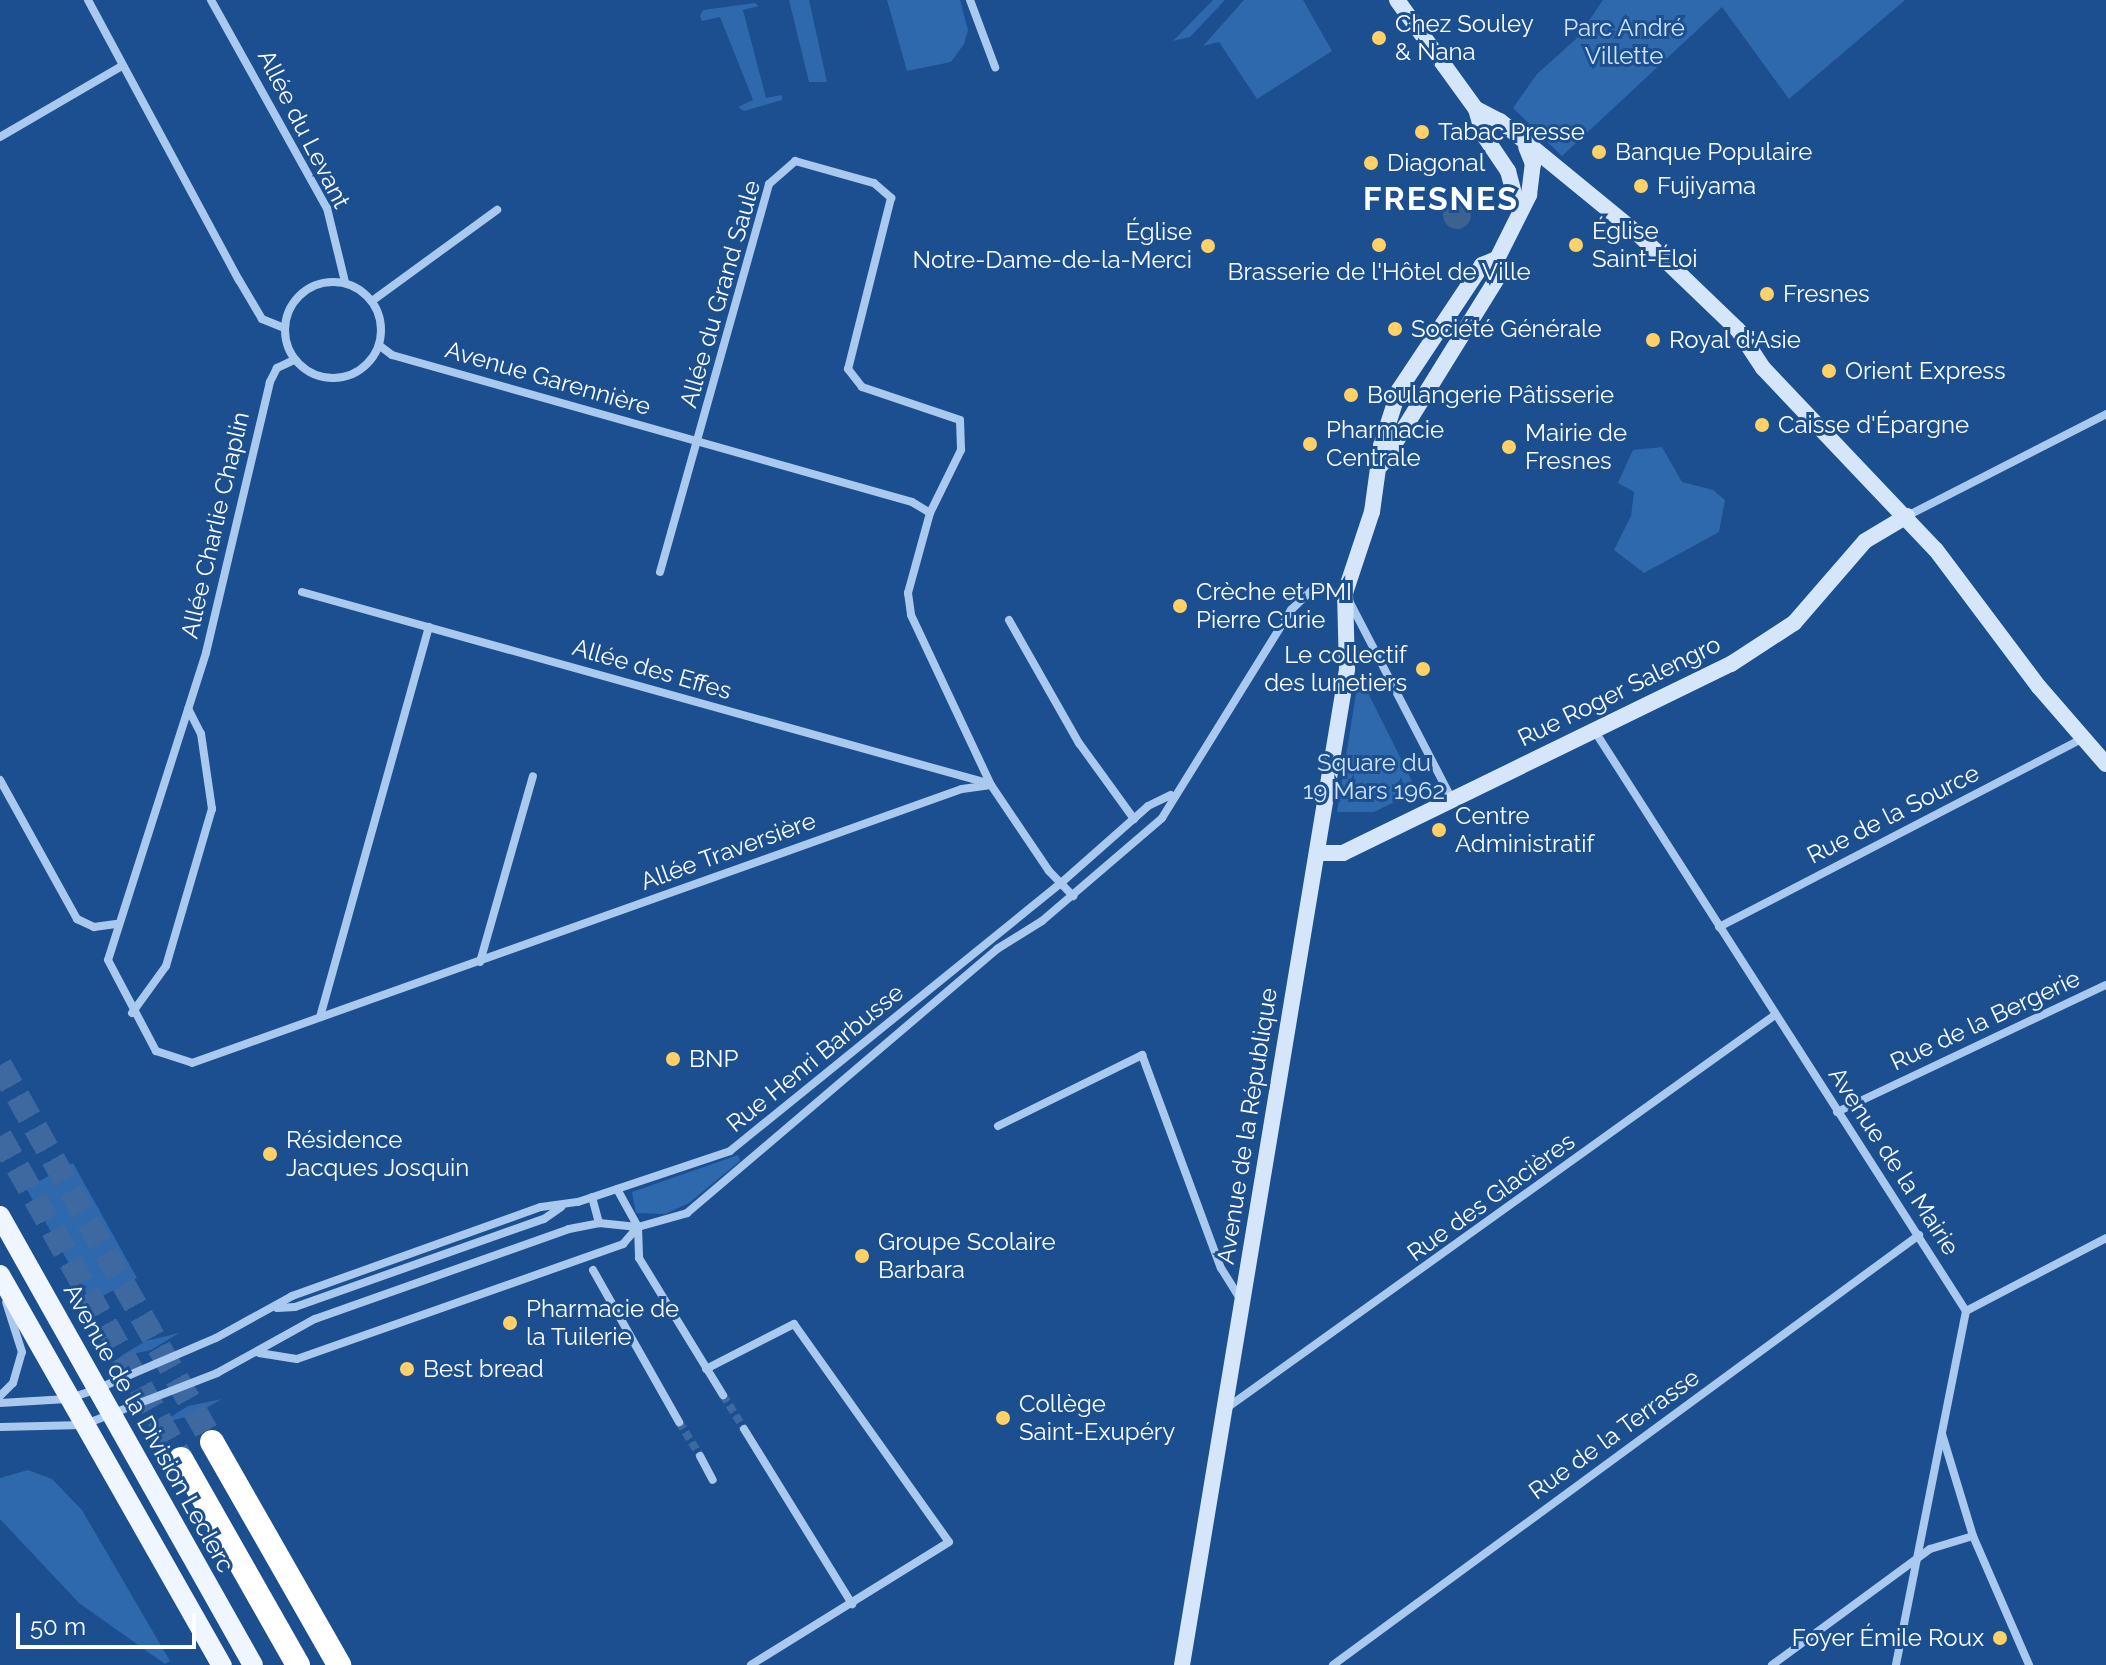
<!DOCTYPE html>
<meta charset="utf-8">
<style>
body{margin:0}
#map{position:relative;width:2106px;height:1665px;overflow:hidden;background:#1b4f8f;font-family:Raleway,sans-serif}
div>[style]{position:absolute}
[style*='--x']{left:calc(var(--x)*1px);top:calc(var(--y)*1px);width:calc(var(--w)*1px);rotate:calc(var(--a)*1deg)}
.green>*{inset:0;background:#2e69ad}
.water>*{inset:0;background:#3c6290}
.round{border-radius:50%}
.street-tunnel>*{height:8px;margin-top:-4px;transform-origin:0;background:repeating-linear-gradient(90deg,#3d69a0 0 8px,transparent 0 12px)}
.highway-tunnel>*{height:24px;margin-top:-12px;transform-origin:0;background:repeating-linear-gradient(90deg,#3d69a0 0 24px,transparent 0 36px)}
.street>*{height:8px;margin:-4px;padding:0 4px;transform-origin:4px;border-radius:4px;background:#a9c9ee}
.street>.ring{margin:-4px;padding:0;box-sizing:content-box;background:none;border:8px solid #a9c9ee;border-radius:50%}
.secondary>*{height:16px;margin:-8px;padding:0 8px;transform-origin:8px;border-radius:8px;background:#d6e6fa}
.primary>*{height:20px;margin:-10px;padding:0 10px;transform-origin:10px;border-radius:10px;background:#f0f6ff}
.highway>*{height:24px;margin:-12px;padding:0 12px;transform-origin:12px;border-radius:12px;background:#fff}
.dots>*{width:22px;height:22px;translate:-50% -50%;box-sizing:border-box;border:4px solid #1b4f8f;border-radius:50%}
span{translate:-50% -50%;white-space:nowrap;text-align:center;line-height:1.15;-webkit-text-stroke:6px #1b4f8f;paint-order:stroke}
.poi-label{font-size:24px;color:#fff}
.left{translate:0 -50%;text-align:left}
.right{translate:-100% -50%;text-align:right}
.park-label{font-size:24px;color:#cfe3fa}
.street-label{font-size:24px;color:#fff}
.district-label{font-size:32px;color:#fff;font-weight:700;letter-spacing:2px}
.scale{position:absolute;left:16px;top:1613px;width:180px;height:36px;box-sizing:border-box;border:4px solid #fff;border-top:0;padding-left:10px;font-size:24px;line-height:28px;white-space:nowrap;color:#fff;-webkit-text-stroke:6px #1b4f8f;paint-order:stroke}
</style>
<div id="map">
<div class="green">
<div style="clip-path:polygon(789px 0,809px 0,827px 82px,809px 82px)"></div>
<div style="clip-path:polygon(887px 0,960px 0,968px 30px,964px 44px,951px 62px,907px 71px)"></div>
<div style="clip-path:polygon(1213px 0,1225px 0,1190px 37px,1173px 41px)"></div>
<div style="clip-path:polygon(1244px 0,1303px 0,1332px 51px,1257px 99px,1219px 42px,1203px 46px)"></div>
<div style="clip-path:polygon(1603px 0,1905px 0,1789px 99px,1722px 7px,1562px 156px,1513px 108px,1537px 74px,1577px 38px)"></div>
<div style="clip-path:polygon(755px 3px,759px 6px,743px 10px,766px 98px,782px 95px,782px 100px,744px 111px,738px 107px,753px 100px,720px 17px,702px 21px,700px 16px,703px 10px)"></div>
<div style="clip-path:polygon(1662px 447px,1682px 482px,1713px 490px,1725px 500px,1719px 532px,1644px 573px,1614px 550px,1631px 516px,1634px 492px,1618px 483px,1633px 450px)"></div>
<div style="clip-path:polygon(1359px 675px,1417px 791px,1374px 812px,1337px 812px)"></div>
<div style="clip-path:polygon(738px 1155px,740px 1161px,689px 1203px,665px 1214px,636px 1213px,632px 1192px)"></div>
<div style="clip-path:polygon(73px 1163px,137px 1278px,91px 1302px,26px 1188px)"></div>
<div style="clip-path:polygon(179px 1333px,151px 1350px,119px 1357px,146px 1341px)"></div>
<div style="clip-path:polygon(222px 1399px,194px 1415px,161px 1423px,188px 1406px)"></div>
<div style="clip-path:polygon(28px 1470px,52px 1479px,82px 1510px,170px 1661px,165px 1664px,79px 1603px,0 1519px,0 1478px)"></div>
</div>
<div class="water">
<div class="round" style="left:1443px;top:201px;width:28px;height:28px"></div>
</div>
<div class="street-tunnel">
<div style="--x:723;--y:1395;--w:40;--a:58"></div>
<div style="--x:679;--y:1422;--w:40;--a:58"></div>
</div>
<div class="highway-tunnel">
<div style="--x:0;--y:1065;--w:433;--a:60.6"></div>
<div style="--x:0;--y:1136;--w:370;--a:60.7"></div>
</div>
<div class="street">
<div style="--x:88;--y:0;--w:318;--a:61.7"></div>
<div style="--x:239;--y:280;--w:45;--a:59.5"></div>
<div style="--x:262;--y:319;--w:24;--a:22"></div>
<div style="--x:211;--y:0;--w:238;--a:60.9"></div>
<div style="--x:327;--y:208;--w:76;--a:76.3"></div>
<div style="--x:970;--y:0;--w:72;--a:69.5"></div>
<div style="--x:0;--y:137;--w:141;--a:-30.2"></div>
<div class="ring" style="left:285px;top:282px;width:88px;height:88px"></div>
<div style="--x:372;--y:301;--w:155;--a:-36.1"></div>
<div style="--x:380;--y:346;--w:15;--a:37"></div>
<div style="--x:392;--y:355;--w:540;--a:15.79"></div>
<div style="--x:912;--y:502;--w:21;--a:31"></div>
<div style="--x:930;--y:513;--w:83;--a:105.4"></div>
<div style="--x:908;--y:593;--w:22;--a:82"></div>
<div style="--x:911;--y:615;--w:188;--a:64.8"></div>
<div style="--x:991;--y:785;--w:104;--a:56"></div>
<div style="--x:1049;--y:871;--w:35;--a:46"></div>
<div style="--x:294;--y:360;--w:19;--a:155"></div>
<div style="--x:277;--y:368;--w:16;--a:117"></div>
<div style="--x:270;--y:382;--w:278;--a:103.3"></div>
<div style="--x:206;--y:653;--w:322;--a:107.7"></div>
<div style="--x:108;--y:960;--w:103;--a:62.2"></div>
<div style="--x:156;--y:1051;--w:38;--a:18"></div>
<div style="--x:192;--y:1063;--w:817;--a:-19.59"></div>
<div style="--x:962;--y:789;--w:29;--a:-8"></div>
<div style="--x:1907;--y:516;--w:224;--a:-27.1"></div>
<div style="--x:660;--y:572;--w:403;--a:-74.3"></div>
<div style="--x:769;--y:184;--w:35;--a:-41"></div>
<div style="--x:795;--y:161;--w:82;--a:15.6"></div>
<div style="--x:874;--y:183;--w:23;--a:41"></div>
<div style="--x:891;--y:198;--w:176;--a:104.1"></div>
<div style="--x:848;--y:369;--w:23;--a:52"></div>
<div style="--x:862;--y:387;--w:103;--a:18.6"></div>
<div style="--x:960;--y:420;--w:30;--a:88"></div>
<div style="--x:961;--y:450;--w:70;--a:116.2"></div>
<div style="--x:302;--y:592;--w:711;--a:15.58"></div>
<div style="--x:1009;--y:620;--w:142;--a:60.4"></div>
<div style="--x:1079;--y:743;--w:94;--a:54.1"></div>
<div style="--x:1594;--y:730;--w:690;--a:57.37"></div>
<div style="--x:1966;--y:1311;--w:361;--a:101.2"></div>
<div style="--x:0;--y:780;--w:159;--a:61"></div>
<div style="--x:77;--y:919;--w:19;--a:25"></div>
<div style="--x:94;--y:927;--w:22;--a:-8"></div>
<div style="--x:1719;--y:927;--w:410;--a:-27.4"></div>
<div style="--x:480;--y:962;--w:193;--a:-74.1"></div>
<div style="--x:132;--y:1013;--w:58;--a:-54.1"></div>
<div style="--x:166;--y:966;--w:164;--a:-73.7"></div>
<div style="--x:212;--y:809;--w:76;--a:-98.3"></div>
<div style="--x:201;--y:734;--w:28;--a:-117"></div>
<div style="--x:320;--y:1017;--w:405;--a:-74.4"></div>
<div style="--x:1837;--y:1112;--w:297;--a:-25.3"></div>
<div style="--x:998;--y:1126;--w:161;--a:-26.2"></div>
<div style="--x:1142;--y:1055;--w:227;--a:69.7"></div>
<div style="--x:1221;--y:1268;--w:36;--a:58"></div>
<div style="--x:617;--y:1189;--w:43;--a:61.1"></div>
<div style="--x:638;--y:1227;--w:31;--a:88"></div>
<div style="--x:639;--y:1258;--w:161;--a:58.5"></div>
<div style="--x:592;--y:1197;--w:27;--a:75"></div>
<div style="--x:593;--y:1270;--w:175;--a:60.5"></div>
<div style="--x:277;--y:1308;--w:18;--a:-3"></div>
<div style="--x:295;--y:1307;--w:264;--a:-19.5"></div>
<div style="--x:544;--y:1219;--w:21;--a:-35"></div>
<div style="--x:1966;--y:1311;--w:158;--a:-27.5"></div>
<div style="--x:259;--y:1353;--w:38;--a:9"></div>
<div style="--x:297;--y:1359;--w:346;--a:-19.4"></div>
<div style="--x:623;--y:1244;--w:23;--a:-49"></div>
<div style="--x:706;--y:1369;--w:99;--a:-27.1"></div>
<div style="--x:794;--y:1324;--w:267;--a:54.6"></div>
<div style="--x:949;--y:1542;--w:233;--a:148.2"></div>
<div style="--x:0;--y:1396;--w:18;--a:-45"></div>
<div style="--x:13;--y:1383;--w:32;--a:-74"></div>
<div style="--x:22;--y:1352;--w:52;--a:-107.7"></div>
<div style="--x:0;--y:1403;--w:67;--a:-3.4"></div>
<div style="--x:67;--y:1399;--w:32;--a:-18"></div>
<div style="--x:97;--y:1389;--w:129;--a:-23.2"></div>
<div style="--x:216;--y:1338;--w:87;--a:-28.9"></div>
<div style="--x:292;--y:1296;--w:264;--a:-19.7"></div>
<div style="--x:541;--y:1207;--w:37;--a:-8"></div>
<div style="--x:578;--y:1202;--w:160;--a:-18.5"></div>
<div style="--x:730;--y:1151;--w:426;--a:-39"></div>
<div style="--x:1061;--y:883;--w:116;--a:-41.5"></div>
<div style="--x:1148;--y:806;--w:25;--a:-26"></div>
<div style="--x:1228;--y:1407;--w:673;--a:-35.63"></div>
<div style="--x:0;--y:1427;--w:83;--a:-1.4"></div>
<div style="--x:83;--y:1425;--w:144;--a:-21.2"></div>
<div style="--x:217;--y:1373;--w:112;--a:-28.9"></div>
<div style="--x:315;--y:1319;--w:269;--a:-19.5"></div>
<div style="--x:569;--y:1229;--w:31;--a:-11"></div>
<div style="--x:599;--y:1223;--w:39;--a:6"></div>
<div style="--x:638;--y:1227;--w:51;--a:-15.9"></div>
<div style="--x:687;--y:1213;--w:407;--a:-40.4"></div>
<div style="--x:997;--y:949;--w:53;--a:-31.9"></div>
<div style="--x:1042;--y:921;--w:158;--a:-40.6"></div>
<div style="--x:1162;--y:818;--w:245;--a:-58.2"></div>
<div style="--x:1291;--y:610;--w:29;--a:-44"></div>
<div style="--x:1312;--y:590;--w:33;--a:5"></div>
<div style="--x:1345;--y:593;--w:232;--a:62.6"></div>
<div style="--x:744;--y:1429;--w:206;--a:58.3"></div>
<div style="--x:1942;--y:1434;--w:107;--a:73.1"></div>
<div style="--x:1973;--y:1536;--w:141;--a:66.5"></div>
<div style="--x:700;--y:1456;--w:27;--a:62"></div>
<div style="--x:1333;--y:1665;--w:727;--a:-36.27"></div>
<div style="--x:1772;--y:1665;--w:196;--a:-36.3"></div>
<div style="--x:1930;--y:1549;--w:45;--a:-16.8"></div>
</div>
<div class="secondary">
<div style="--x:1397;--y:0;--w:135;--a:54.1"></div>
<div style="--x:1476;--y:109;--w:27;--a:27"></div>
<div style="--x:1500;--y:121;--w:177;--a:39.3"></div>
<div style="--x:1637;--y:233;--w:140;--a:43.8"></div>
<div style="--x:1738;--y:330;--w:45;--a:56.7"></div>
<div style="--x:1763;--y:368;--w:251;--a:46.5"></div>
<div style="--x:1936;--y:550;--w:171;--a:53.1"></div>
<div style="--x:2039;--y:687;--w:102;--a:49"></div>
<div style="--x:1476;--y:109;--w:26;--a:74"></div>
<div style="--x:1483;--y:134;--w:45;--a:56"></div>
<div style="--x:1508;--y:171;--w:42;--a:75"></div>
<div style="--x:1497;--y:259;--w:72;--a:-63.4"></div>
<div style="--x:1529;--y:195;--w:31;--a:-83"></div>
<div style="--x:1533;--y:164;--w:18;--a:-112"></div>
<div style="--x:1382;--y:464;--w:222;--a:-58.2"></div>
<div style="--x:1499;--y:275;--w:16;--a:-97"></div>
<div style="--x:1317;--y:853;--w:26;--a:0"></div>
<div style="--x:1343;--y:853;--w:432;--a:-26"></div>
<div style="--x:1731;--y:664;--w:75;--a:-33.1"></div>
<div style="--x:1794;--y:623;--w:108;--a:-49.1"></div>
<div style="--x:1865;--y:541;--w:49;--a:-30.8"></div>
<div style="--x:1182;--y:1665;--w:1010;--a:-80.59"></div>
<div style="--x:1347;--y:669;--w:76;--a:-91.5"></div>
<div style="--x:1345;--y:593;--w:85;--a:-71.6"></div>
<div style="--x:1372;--y:512;--w:67;--a:-82.2"></div>
<div style="--x:1381;--y:446;--w:59;--a:-72.2"></div>
<div style="--x:1399;--y:390;--w:150;--a:-56.4"></div>
<div style="--x:1482;--y:265;--w:16;--a:-22"></div>
</div>
<div class="primary">
<div style="--x:0;--y:1216;--w:515;--a:60.6"></div>
<div style="--x:0;--y:1275;--w:449;--a:60.4"></div>
</div>
<div class="highway">
<div style="--x:212;--y:1442;--w:257;--a:60.3"></div>
<div style="--x:181;--y:1459;--w:237;--a:60.4"></div>
</div>
<div class="dots">
<div style="left:1379px;top:38px;background:#ffd166"></div>
<div style="left:1422px;top:132px;background:#ffd166"></div>
<div style="left:1599px;top:152px;background:#ffd166"></div>
<div style="left:1371px;top:163px;background:#ffd166"></div>
<div style="left:1641px;top:186px;background:#ffd166"></div>
<div style="left:1379px;top:245px;background:#ffd166"></div>
<div style="left:1576px;top:245px;background:#ffd166"></div>
<div style="left:1208px;top:246px;background:#ffd166"></div>
<div style="left:1767px;top:294px;background:#ffd166"></div>
<div style="left:1395px;top:329px;background:#ffd166"></div>
<div style="left:1653px;top:340px;background:#ffd166"></div>
<div style="left:1829px;top:371px;background:#ffd166"></div>
<div style="left:1351px;top:395px;background:#ffd166"></div>
<div style="left:1762px;top:425px;background:#ffd166"></div>
<div style="left:1310px;top:444px;background:#ffd166"></div>
<div style="left:1509px;top:447px;background:#ffd166"></div>
<div style="left:1180px;top:606px;background:#ffd166"></div>
<div style="left:1423px;top:669px;background:#ffd166"></div>
<div style="left:1439px;top:830px;background:#ffd166"></div>
<div style="left:673px;top:1059px;background:#ffd166"></div>
<div style="left:270px;top:1154px;background:#ffd166"></div>
<div style="left:862px;top:1256px;background:#ffd166"></div>
<div style="left:510px;top:1323px;background:#ffd166"></div>
<div style="left:407px;top:1369px;background:#ffd166"></div>
<div style="left:1003px;top:1418px;background:#ffd166"></div>
<div style="left:2000px;top:1638px;background:#ffd166"></div>
</div>
<div class="poi-label">
<span class="left" style="left:1395px;top:38px">Chez Souley<br>&amp; Nana</span>
<span class="left" style="left:1438px;top:132px">Tabac Presse</span>
<span class="left" style="left:1615px;top:152px">Banque Populaire</span>
<span class="left" style="left:1387px;top:163px">Diagonal</span>
<span class="left" style="left:1657px;top:186px">Fujiyama</span>
<span class="left" style="left:1592px;top:245px">Église<br>Saint-Éloi</span>
<span class="right" style="left:1192px;top:246px">Église<br>Notre-Dame-de-la-Merci</span>
<span style="left:1379px;top:272px">Brasserie de l'Hôtel de Ville</span>
<span class="left" style="left:1783px;top:294px">Fresnes</span>
<span class="left" style="left:1411px;top:329px">Société Générale</span>
<span class="left" style="left:1669px;top:340px">Royal d'Asie</span>
<span class="left" style="left:1845px;top:371px">Orient Express</span>
<span class="left" style="left:1367px;top:395px">Boulangerie Pâtisserie</span>
<span class="left" style="left:1778px;top:425px">Caisse d'Épargne</span>
<span class="left" style="left:1326px;top:444px">Pharmacie<br>Centrale</span>
<span class="left" style="left:1525px;top:447px">Mairie de<br>Fresnes</span>
<span class="left" style="left:1196px;top:606px">Crèche et PMI<br>Pierre Curie</span>
<span class="right" style="left:1407px;top:669px">Le collectif<br>des lunetiers</span>
<span class="left" style="left:1455px;top:830px">Centre<br>Administratif</span>
<span class="left" style="left:689px;top:1059px">BNP</span>
<span class="left" style="left:286px;top:1154px">Résidence<br>Jacques Josquin</span>
<span class="left" style="left:878px;top:1256px">Groupe Scolaire<br>Barbara</span>
<span class="left" style="left:526px;top:1323px">Pharmacie de<br>la Tuilerie</span>
<span class="left" style="left:423px;top:1369px">Best bread</span>
<span class="left" style="left:1019px;top:1418px">Collège<br>Saint-Exupéry</span>
<span class="right" style="left:1984px;top:1638px">Foyer Émile Roux</span>
</div>
<div class="park-label">
<span style="left:1624px;top:42px">Parc André<br>Villette</span>
<span style="left:1374px;top:777px">Square du<br>19 Mars 1962</span>
</div>
<div class="street-label">
<span style="left:304px;top:129px;rotate:63deg">Allée du Levant</span>
<span style="left:720px;top:294px;rotate:-74deg">Allée du Grand Saule</span>
<span style="left:548px;top:378px;rotate:16deg">Avenue Garennière</span>
<span style="left:215px;top:525px;rotate:-77deg">Allée Charlie Chaplin</span>
<span style="left:652px;top:669px;rotate:16deg">Allée des Effes</span>
<span style="left:1619px;top:691px;rotate:-26deg">Rue Roger Salengro</span>
<span style="left:1893px;top:814px;rotate:-27deg">Rue de la Source</span>
<span style="left:728px;top:851px;rotate:-20deg">Allée Traversière</span>
<span style="left:1985px;top:1020px;rotate:-25deg">Rue de la Bergerie</span>
<span style="left:815px;top:1058px;rotate:-39deg">Rue Henri Barbusse</span>
<span style="left:1247px;top:1126px;rotate:-81deg">Avenue de la République</span>
<span style="left:1894px;top:1161px;rotate:57deg">Avenue de la Mairie</span>
<span style="left:1491px;top:1197px;rotate:-36deg">Rue des Glacières</span>
<span style="left:149px;top:1428px;rotate:61deg">Avenue de la Division Leclerc</span>
<span style="left:1614px;top:1434px;rotate:-36deg">Rue de la Terrasse</span>
</div>
<div class="district-label">
<span style="left:1441px;top:199px">FRESNES</span>
</div>
<div class="scale">50 m</div>
</div>
